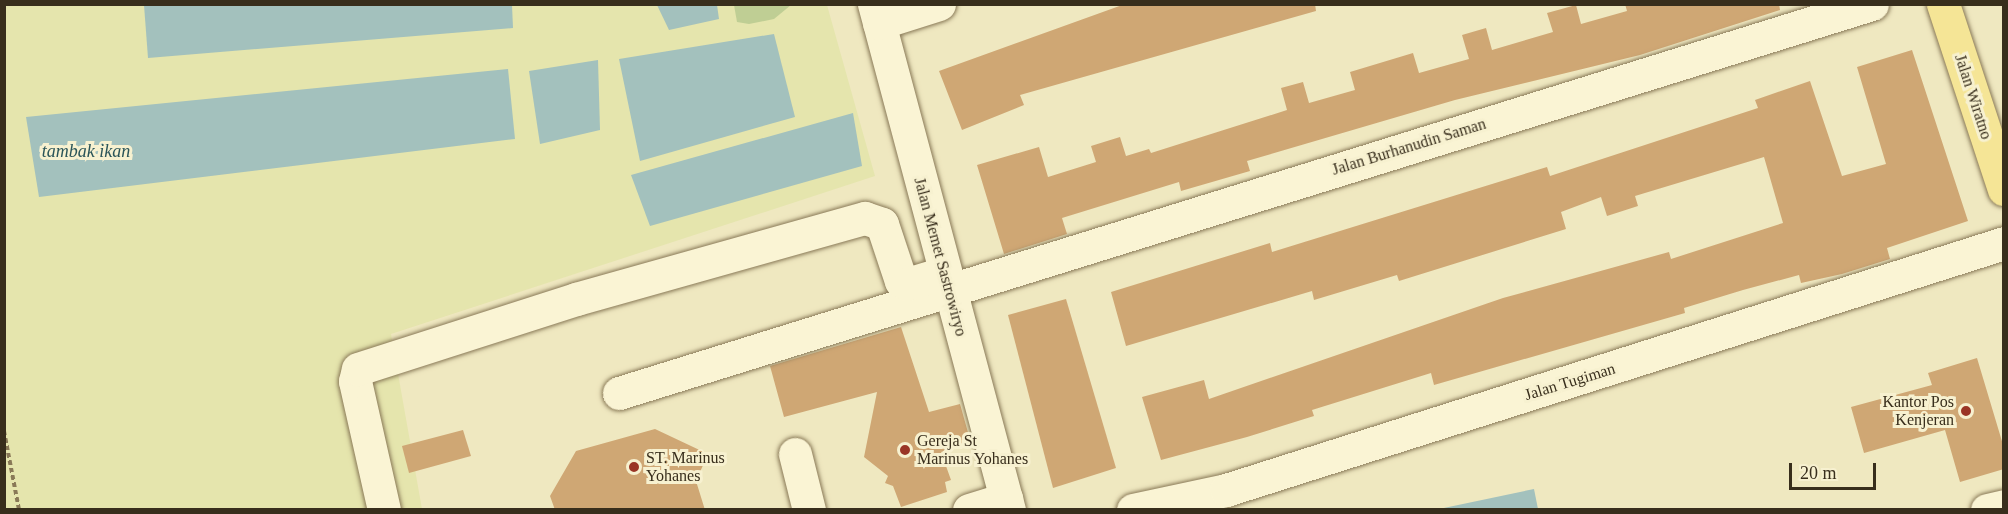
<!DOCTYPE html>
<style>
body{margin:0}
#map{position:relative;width:2008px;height:514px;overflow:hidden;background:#efe8c0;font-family:"Times New Roman",serif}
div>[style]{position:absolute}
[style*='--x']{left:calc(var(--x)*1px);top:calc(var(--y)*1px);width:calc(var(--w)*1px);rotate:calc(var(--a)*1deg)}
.farmland>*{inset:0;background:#e5e5ad}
.green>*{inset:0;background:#bfce94}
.water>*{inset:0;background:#a3c1bd}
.building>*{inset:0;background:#cfa774}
.path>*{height:4px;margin-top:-2px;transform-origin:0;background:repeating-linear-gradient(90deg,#897957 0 4.5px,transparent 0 7.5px)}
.roads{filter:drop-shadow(0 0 2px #897957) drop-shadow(0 0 2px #897957)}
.minor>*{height:33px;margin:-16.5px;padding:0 16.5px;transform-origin:16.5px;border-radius:16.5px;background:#faf4d4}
.major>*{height:33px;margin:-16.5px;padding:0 16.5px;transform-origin:16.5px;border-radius:16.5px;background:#f5e596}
.dots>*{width:16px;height:16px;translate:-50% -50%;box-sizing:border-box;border:3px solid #f7f1d0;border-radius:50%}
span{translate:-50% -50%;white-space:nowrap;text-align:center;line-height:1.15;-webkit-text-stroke:6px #f7f1d0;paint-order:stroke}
.street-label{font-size:16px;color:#382e1c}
.poi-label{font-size:16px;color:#382e1c}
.right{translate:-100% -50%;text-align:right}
.left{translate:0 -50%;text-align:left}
.water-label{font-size:18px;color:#2b5559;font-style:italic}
.frame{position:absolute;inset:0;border:6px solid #382e1c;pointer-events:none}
.scale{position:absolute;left:1789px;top:463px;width:87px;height:27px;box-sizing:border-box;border:3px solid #382e1c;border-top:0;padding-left:8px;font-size:18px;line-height:21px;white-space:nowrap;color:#382e1c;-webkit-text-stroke:4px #f7f1d0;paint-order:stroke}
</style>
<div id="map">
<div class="farmland">
<div style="clip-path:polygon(4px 5px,827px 5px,875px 176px,391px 334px,422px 509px,5px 509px)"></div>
</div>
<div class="green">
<div style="clip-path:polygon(734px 5px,734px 4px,791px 5px,774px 19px,749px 24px,737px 22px)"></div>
</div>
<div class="water">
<div style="clip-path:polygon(144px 5px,512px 5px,513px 28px,148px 58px)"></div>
<div style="clip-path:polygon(657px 5px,717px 5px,719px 19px,669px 30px)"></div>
<div style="clip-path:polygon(774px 34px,795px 117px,640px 161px,619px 59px)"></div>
<div style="clip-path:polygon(598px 60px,600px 130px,540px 144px,529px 71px)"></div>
<div style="clip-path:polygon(508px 69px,515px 139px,39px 197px,26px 117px)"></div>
<div style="clip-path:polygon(853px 113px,862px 166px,650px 226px,631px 175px)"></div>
<div style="clip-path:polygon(1534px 489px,1538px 509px,1439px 509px)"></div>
</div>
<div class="building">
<div style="clip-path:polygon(1125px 4px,1315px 4px,1316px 11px,1020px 95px,1024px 105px,962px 130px,939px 71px)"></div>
<div style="clip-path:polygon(1625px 4px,1779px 4px,1780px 10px,1640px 55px,1455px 100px,1247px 161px,1250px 171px,1181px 191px,1179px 182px,1062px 218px,1067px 234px,1004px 254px,977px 165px,1039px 147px,1048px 177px,1096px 162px,1091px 146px,1120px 137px,1126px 156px,1149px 149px,1151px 153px,1287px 110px,1281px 88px,1303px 82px,1309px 103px,1355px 90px,1350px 72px,1413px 53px,1419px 73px,1469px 59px,1462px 35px,1486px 28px,1492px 50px,1553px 32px,1547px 13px,1576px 5px,1581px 24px,1627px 11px)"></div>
<div style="clip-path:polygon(1912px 50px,1968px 221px,1887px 248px,1890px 259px,1842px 274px,1801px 283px,1799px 275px,1743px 290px,1684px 308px,1685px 313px,1434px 385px,1431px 373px,1312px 410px,1314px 416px,1247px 437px,1161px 460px,1142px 397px,1204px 380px,1209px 399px,1503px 298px,1669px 252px,1671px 259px,1783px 223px,1764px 157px,1635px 196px,1638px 206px,1607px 216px,1601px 197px,1561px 212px,1566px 229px,1399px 281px,1397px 275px,1314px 300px,1312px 291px,1126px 346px,1111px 292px,1270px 243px,1272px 252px,1547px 167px,1550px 176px,1758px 108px,1755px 100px,1810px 81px,1842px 176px,1886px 164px,1857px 67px)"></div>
<div style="clip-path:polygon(1066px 299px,1116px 468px,1053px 488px,1008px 315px)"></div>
<div style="clip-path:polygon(901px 327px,929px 412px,960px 404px,971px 443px,941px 452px,951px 480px,945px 482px,947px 492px,901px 507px,893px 486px,885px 483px,888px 476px,864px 457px,877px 392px,784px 417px,770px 366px)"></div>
<div style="clip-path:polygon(1977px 358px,2004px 448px,2004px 469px,1960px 482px,1945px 430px,1864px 453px,1851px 407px,1932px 385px,1928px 373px)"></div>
<div style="clip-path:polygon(655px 429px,708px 454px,696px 481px,705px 510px,555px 510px,550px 496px,576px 451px)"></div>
<div style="clip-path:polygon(463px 430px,471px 456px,409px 473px,402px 446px)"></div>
</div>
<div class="path">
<div style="--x:4;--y:431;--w:80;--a:79.2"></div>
</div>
<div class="roads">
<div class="minor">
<div style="--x:874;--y:4;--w:524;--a:75.06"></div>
<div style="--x:879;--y:23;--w:63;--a:-17.6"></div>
<div style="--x:619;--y:393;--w:1312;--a:-17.25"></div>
<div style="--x:795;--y:454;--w:58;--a:76"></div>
<div style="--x:384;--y:510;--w:132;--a:-102.7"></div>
<div style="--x:355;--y:381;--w:12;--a:-76"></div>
<div style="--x:358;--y:369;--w:229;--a:-17.8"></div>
<div style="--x:576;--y:299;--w:300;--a:-15.7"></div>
<div style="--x:865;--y:218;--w:18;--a:19"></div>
<div style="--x:882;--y:224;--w:60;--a:71.6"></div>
<div style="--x:901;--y:281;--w:7;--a:27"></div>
<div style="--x:907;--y:284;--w:37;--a:-17"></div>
<div style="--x:969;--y:510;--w:39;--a:-17"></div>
<div style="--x:1133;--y:510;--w:95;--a:-12.1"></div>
<div style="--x:1226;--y:490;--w:816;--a:-17.61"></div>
<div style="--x:1987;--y:510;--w:17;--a:-13"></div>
</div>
<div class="major">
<div style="--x:1943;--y:4;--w:195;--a:71.8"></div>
</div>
</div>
<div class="dots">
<div style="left:1966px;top:411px;background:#9a3525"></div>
<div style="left:905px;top:450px;background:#9a3525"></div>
<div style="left:634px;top:467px;background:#9a3525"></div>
</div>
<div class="street-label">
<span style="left:1973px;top:97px;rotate:72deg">Jalan Wiratno</span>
<span style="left:1409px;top:147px;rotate:-17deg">Jalan Burhanudin Saman</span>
<span style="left:940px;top:257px;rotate:75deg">Jalan Memet Sastrowiryo</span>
<span style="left:1570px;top:382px;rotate:-17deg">Jalan Tugiman</span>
</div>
<div class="poi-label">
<span class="right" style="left:1954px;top:411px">Kantor Pos<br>Kenjeran</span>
<span class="left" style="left:917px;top:450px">Gereja St<br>Marinus Yohanes</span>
<span class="left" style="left:646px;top:467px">ST. Marinus<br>Yohanes</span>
</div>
<div class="water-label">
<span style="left:86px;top:151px">tambak ikan</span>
</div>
<div class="frame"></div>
<div class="scale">20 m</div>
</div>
